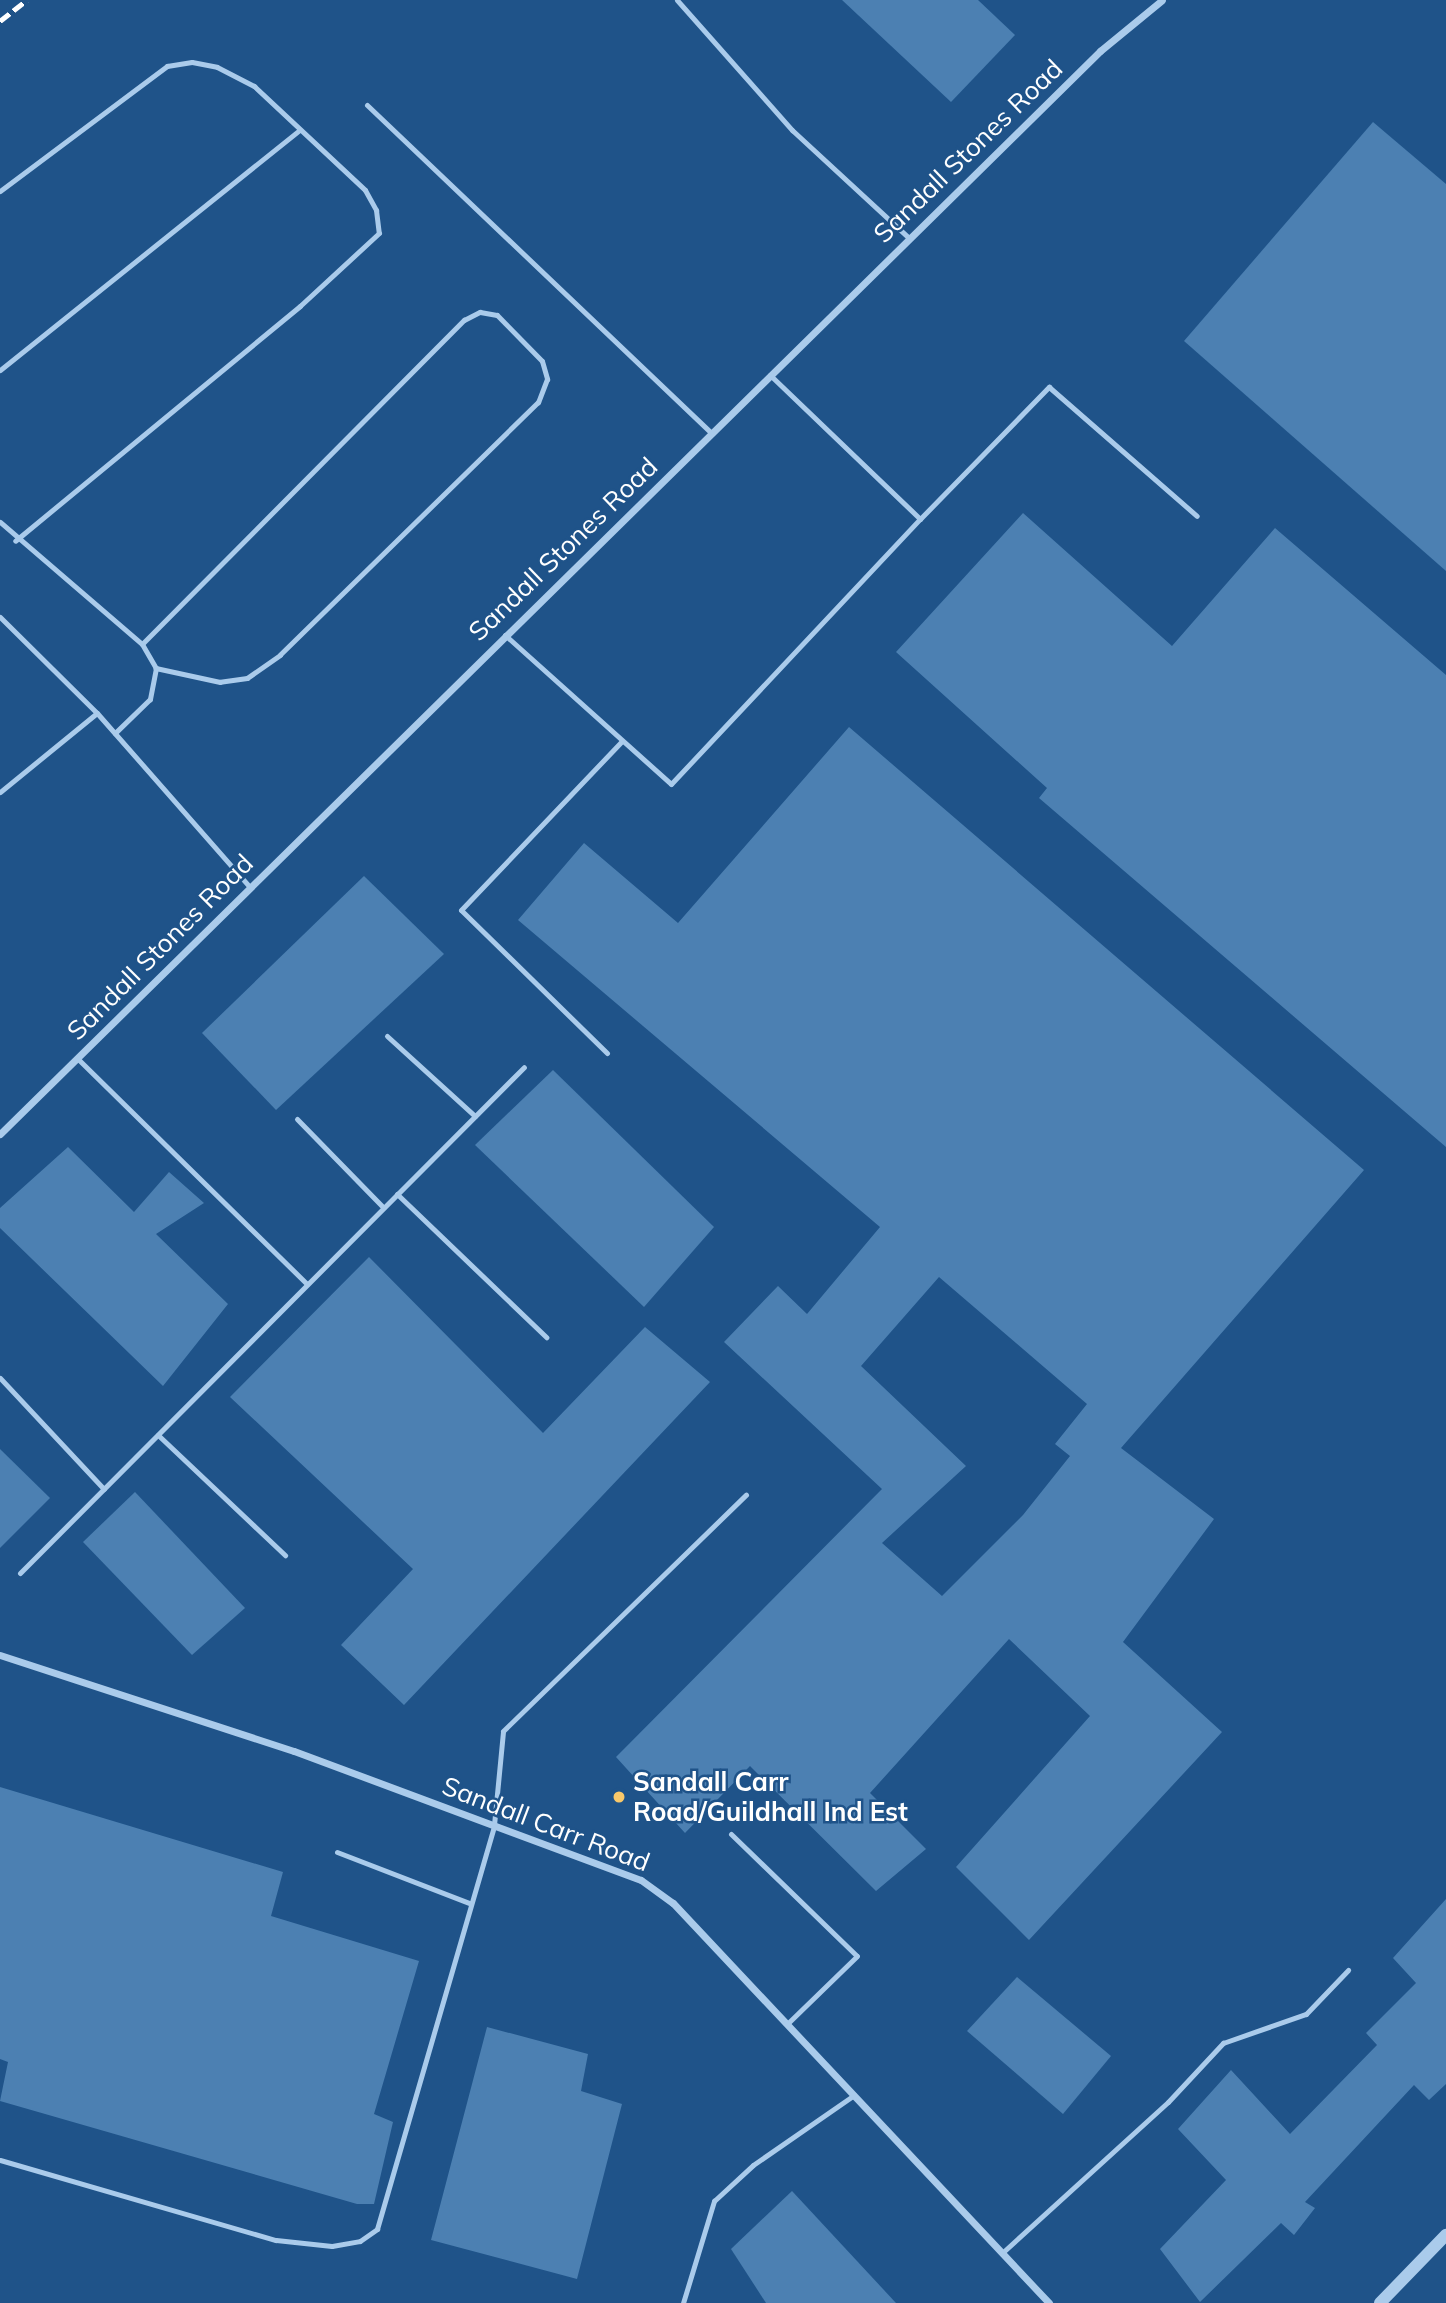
<!DOCTYPE html>
<style>
body{margin:0}
#map{position:relative;width:1446px;height:2303px;overflow:hidden;background:#1f5389;font-family:Mulish,sans-serif}
div>[style]{position:absolute}
[style*='--x']{left:calc(var(--x)*1px);top:calc(var(--y)*1px);width:calc(var(--w)*1px);rotate:calc(var(--a)*1deg)}
.building>*{inset:0;background:#4c80b2}
.service>*{height:5px;margin:-2.5px;padding:0 2.5px;transform-origin:2.5px;border-radius:2.5px;background:#aacbeb}
.minor>*{height:7px;margin:-3.5px;padding:0 3.5px;transform-origin:3.5px;border-radius:3.5px;background:#aacbeb}
.tertiary>*{height:12px;margin:-6px;padding:0 6px;transform-origin:6px;border-radius:6px;background:#aacbeb}
.rail>*{height:5px;margin-top:-2.5px;transform-origin:0;background:repeating-linear-gradient(90deg,#fff 0 12px,transparent 0 17px)}
.dots>*{width:19px;height:19px;translate:-50% -50%;box-sizing:border-box;border:4px solid #1f5389;border-radius:50%}
span{translate:-50% -50%;white-space:nowrap;text-align:center;line-height:1.15;-webkit-text-stroke:5px #1f5389;paint-order:stroke}
.street-label{font-size:26px;color:#fff}
.poi-label{font-size:26px;color:#fff;font-weight:700}
.left{translate:0 -50%;text-align:left}
</style>
<div id="map">
<div class="building">
<div style="clip-path:polygon(842px 0,978px 0,1015px 35px,951px 102px)"></div>
<div style="clip-path:polygon(1373px 122px,1446px 184px,1446px 571px,1184px 341px)"></div>
<div style="clip-path:polygon(1023px 513px,1172px 646px,1275px 528px,1446px 675px,1446px 1147px,1039px 798px,1047px 788px,896px 652px)"></div>
<div style="clip-path:polygon(evenodd,849px 727px,1364px 1170px,1121px 1448px,1214px 1519px,1123px 1642px,1222px 1732px,1029px 1940px,956px 1867px,1090px 1716px,1009px 1639px,870px 1793px,926px 1849px,876px 1891px,750px 1766px,685px 1833px,616px 1757px,882px 1489px,724px 1342px,778px 1286px,807px 1314px,880px 1227px,518px 920px,584px 843px,678px 923px,849px 727px,939px 1277px,1087px 1404px,1055px 1444px,1070px 1456px,1023px 1515px,942px 1596px,882px 1543px,966px 1466px,861px 1366px,939px 1277px)"></div>
<div style="clip-path:polygon(364px 876px,444px 954px,276px 1110px,202px 1033px)"></div>
<div style="clip-path:polygon(553px 1070px,714px 1227px,644px 1307px,475px 1145px)"></div>
<div style="clip-path:polygon(68px 1147px,134px 1212px,169px 1172px,204px 1203px,156px 1234px,228px 1304px,163px 1386px,0 1228px,0 1208px)"></div>
<div style="clip-path:polygon(369px 1257px,543px 1433px,645px 1327px,710px 1382px,404px 1705px,341px 1645px,413px 1569px,230px 1397px)"></div>
<div style="clip-path:polygon(0 1449px,50px 1498px,0 1548px)"></div>
<div style="clip-path:polygon(135px 1492px,245px 1608px,192px 1655px,83px 1542px)"></div>
<div style="clip-path:polygon(0 1787px,283px 1872px,271px 1916px,419px 1961px,374px 2114px,393px 2122px,374px 2204px,357px 2204px,0 2101px,8px 2062px,0 2059px)"></div>
<div style="clip-path:polygon(1446px 1899px,1446px 2084px,1429px 2100px,1414px 2085px,1305px 2202px,1315px 2208px,1294px 2235px,1281px 2223px,1200px 2302px,1160px 2249px,1226px 2180px,1178px 2129px,1231px 2070px,1290px 2134px,1377px 2045px,1366px 2033px,1416px 1983px,1393px 1958px)"></div>
<div style="clip-path:polygon(1017px 1977px,1111px 2056px,1063px 2114px,967px 2031px)"></div>
<div style="clip-path:polygon(487px 2027px,588px 2054px,581px 2091px,622px 2104px,577px 2279px,431px 2240px)"></div>
<div style="clip-path:polygon(792px 2191px,896px 2303px,766px 2303px,731px 2249px)"></div>
</div>
<div class="service">
<div style="--x:677;--y:0;--w:174;--a:48.5"></div>
<div style="--x:792;--y:130;--w:159;--a:42.7"></div>
<div style="--x:367;--y:105;--w:475;--a:43.6"></div>
<div style="--x:0;--y:191;--w:209;--a:-36.8"></div>
<div style="--x:167;--y:66;--w:25;--a:-9"></div>
<div style="--x:192;--y:62;--w:25;--a:11"></div>
<div style="--x:217;--y:67;--w:42;--a:27.2"></div>
<div style="--x:254;--y:86;--w:152;--a:43.1"></div>
<div style="--x:365;--y:190;--w:23;--a:61"></div>
<div style="--x:376;--y:210;--w:23;--a:83"></div>
<div style="--x:379;--y:233;--w:108;--a:137.3"></div>
<div style="--x:300;--y:306;--w:369;--a:140.5"></div>
<div style="--x:0;--y:370;--w:384;--a:-38.7"></div>
<div style="--x:770;--y:375;--w:208;--a:43.8"></div>
<div style="--x:920;--y:519;--w:185;--a:-45.7"></div>
<div style="--x:1049;--y:387;--w:196;--a:41.1"></div>
<div style="--x:0;--y:522;--w:187;--a:40.7"></div>
<div style="--x:142;--y:644;--w:28;--a:60"></div>
<div style="--x:156;--y:668;--w:32;--a:101"></div>
<div style="--x:150;--y:699;--w:49;--a:135.8"></div>
<div style="--x:0;--y:617;--w:136;--a:44.7"></div>
<div style="--x:97;--y:713;--w:230;--a:48.7"></div>
<div style="--x:505;--y:635;--w:223;--a:41.9"></div>
<div style="--x:671;--y:784;--w:364;--a:-46.8"></div>
<div style="--x:142;--y:644;--w:457;--a:-45.2"></div>
<div style="--x:464;--y:320;--w:18;--a:-27"></div>
<div style="--x:480;--y:312;--w:17;--a:10"></div>
<div style="--x:497;--y:315;--w:64;--a:45.6"></div>
<div style="--x:542;--y:361;--w:19;--a:74"></div>
<div style="--x:547;--y:379;--w:25;--a:111"></div>
<div style="--x:538;--y:402;--w:361;--a:135.6"></div>
<div style="--x:280;--y:655;--w:40;--a:145.1"></div>
<div style="--x:247;--y:678;--w:27;--a:172"></div>
<div style="--x:220;--y:682;--w:66;--a:-167.7"></div>
<div style="--x:0;--y:792;--w:125;--a:-39.2"></div>
<div style="--x:387;--y:1036;--w:119;--a:42.3"></div>
<div style="--x:607;--y:1053;--w:204;--a:-135.6"></div>
<div style="--x:461;--y:910;--w:232;--a:-46.4"></div>
<div style="--x:78;--y:1059;--w:321;--a:44.5"></div>
<div style="--x:297;--y:1119;--w:123;--a:45.7"></div>
<div style="--x:397;--y:1194;--w:207;--a:43.8"></div>
<div style="--x:0;--y:1378;--w:152;--a:46.9"></div>
<div style="--x:158;--y:1435;--w:175;--a:43.4"></div>
<div style="--x:20;--y:1573;--w:714;--a:-45.11"></div>
<div style="--x:731;--y:1834;--w:175;--a:44.1"></div>
<div style="--x:857;--y:1956;--w:98;--a:135.8"></div>
<div style="--x:337;--y:1852;--w:142;--a:21.1"></div>
<div style="--x:0;--y:2160;--w:287;--a:16.2"></div>
<div style="--x:276;--y:2240;--w:56;--a:6.1"></div>
<div style="--x:332;--y:2246;--w:28;--a:-10"></div>
<div style="--x:360;--y:2241;--w:21;--a:-35"></div>
<div style="--x:377;--y:2229;--w:421;--a:-73.8"></div>
<div style="--x:494;--y:1825;--w:94;--a:-84.5"></div>
<div style="--x:503;--y:1731;--w:339;--a:-44.2"></div>
<div style="--x:1002;--y:2253;--w:224;--a:-42.3"></div>
<div style="--x:1168;--y:2102;--w:81;--a:-47"></div>
<div style="--x:1223;--y:2043;--w:88;--a:-19.3"></div>
<div style="--x:1306;--y:2014;--w:61;--a:-46.3"></div>
<div style="--x:683;--y:2303;--w:107;--a:-73.1"></div>
<div style="--x:714;--y:2201;--w:53;--a:-42.7"></div>
<div style="--x:753;--y:2165;--w:123;--a:-34.7"></div>
</div>
<div class="minor">
<div style="--x:0;--y:1134;--w:1544;--a:-44.55"></div>
<div style="--x:1100;--y:51;--w:80;--a:-39.4"></div>
<div style="--x:0;--y:1655;--w:309;--a:18.1"></div>
<div style="--x:294;--y:1751;--w:370;--a:20.4"></div>
<div style="--x:641;--y:1880;--w:39;--a:36"></div>
<div style="--x:673;--y:1903;--w:549;--a:46.77"></div>
</div>
<div class="tertiary">
<div style="--x:1380;--y:2303;--w:95;--a:-45.9"></div>
</div>
<div class="rail">
<div style="--x:0;--y:21;--w:34;--a:-38"></div>
</div>
<div class="dots">
<div style="left:619px;top:1797px;background:#f9c86a"></div>
</div>
<div class="street-label">
<span style="left:968px;top:151px;rotate:-44deg">Sandall Stones Road</span>
<span style="left:563px;top:549px;rotate:-44deg">Sandall Stones Road</span>
<span style="left:160px;top:947px;rotate:-45deg">Sandall Stones Road</span>
<span style="left:546px;top:1824px;rotate:21deg">Sandall Carr Road</span>
</div>
<div class="poi-label">
<span class="left" style="left:633px;top:1797px">Sandall Carr<br>Road/Guildhall Ind Est</span>
</div>
</div>
